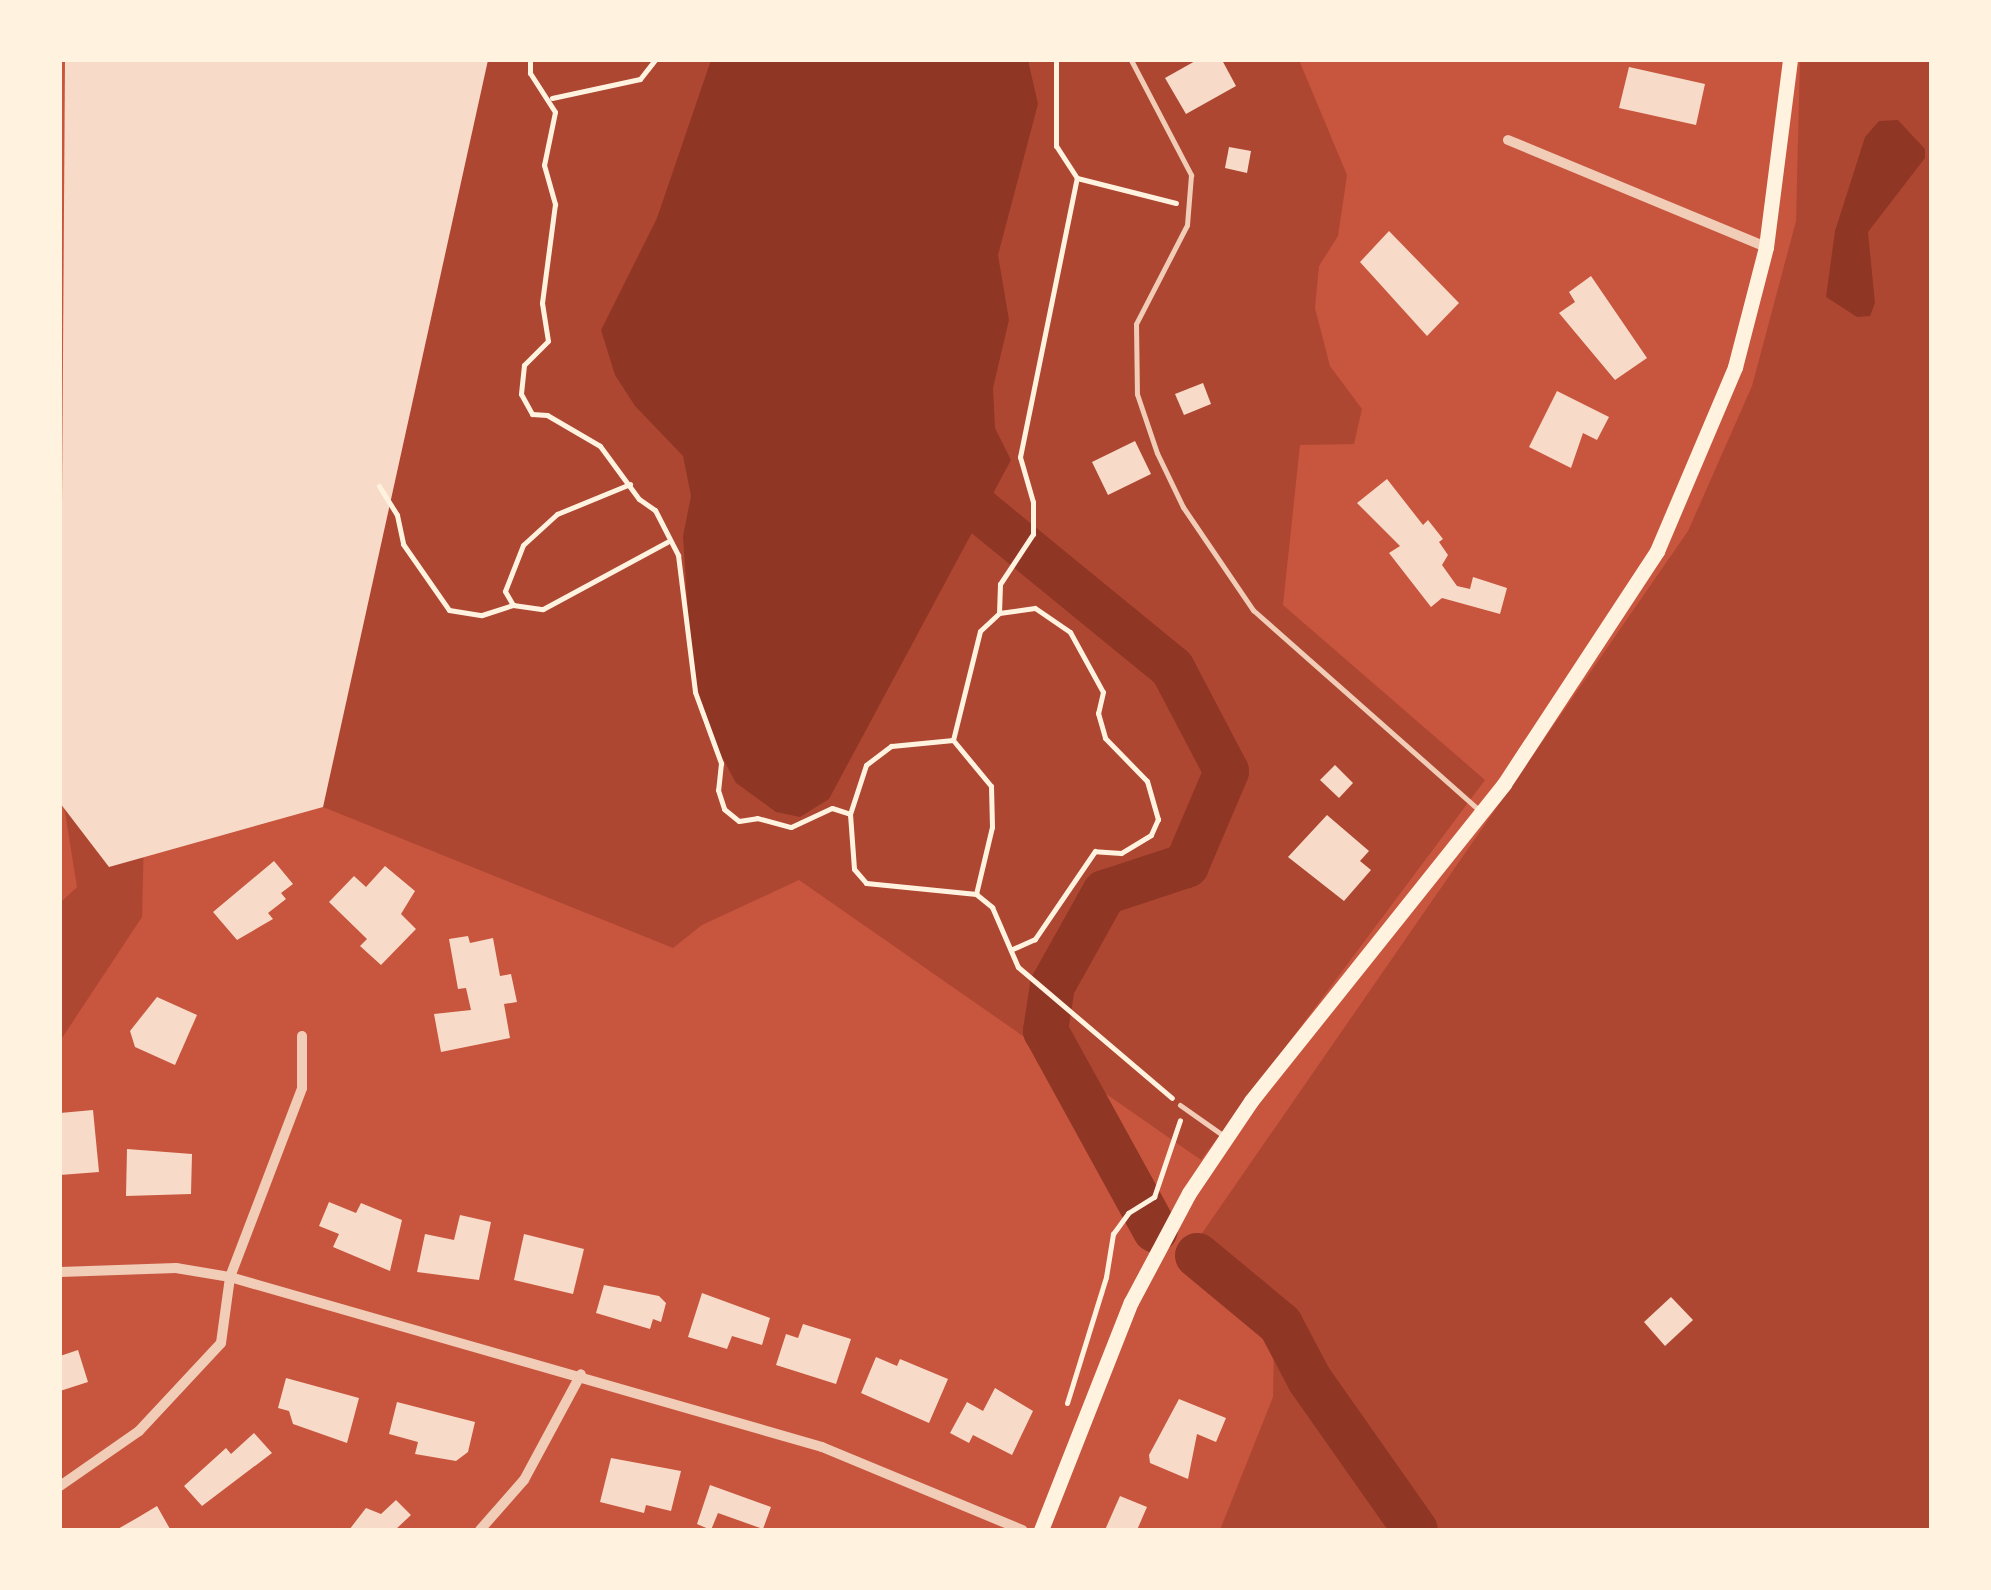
<!DOCTYPE html>
<style>
body{margin:0}
#map{position:relative;width:1991px;height:1590px;overflow:hidden;background:#c8553d;font-family:Roboto,sans-serif}
div>[style]{position:absolute}
[style*='--x']{left:calc(var(--x)*1px);top:calc(var(--y)*1px);width:calc(var(--w)*1px);rotate:calc(var(--a)*1deg)}
.green>*{inset:0;background:#ae4732}
.water>*{inset:0;background:#8f3625}
.river>*{height:45px;margin:-22.5px;padding:0 22.5px;transform-origin:22.5px;border-radius:22.5px;background:#8f3625}
.building>*{inset:0;background:#f7dbc8}
.path>*{height:5px;margin:-2.5px;padding:0 2.5px;transform-origin:2.5px;border-radius:2.5px;background:#fff3e0}
.service>*{height:5px;margin:-2.5px;padding:0 2.5px;transform-origin:2.5px;border-radius:2.5px;background:#f1ccb7}
.minor>*{height:10px;margin:-5px;padding:0 5px;transform-origin:5px;border-radius:5px;background:#f1ccb7}
.secondary>*{height:15px;margin:-7.5px;padding:0 7.5px;transform-origin:7.5px;border-radius:7.5px;background:#fff3e0}
span{translate:-50% -50%;white-space:nowrap;text-align:center;line-height:1.15;-webkit-text-stroke:8px #fff3e0;paint-order:stroke}
.frame{position:absolute;inset:0;border:62px solid #fff3e0;pointer-events:none}
</style>
<div id="map">
<div class="green">
<div style="clip-path:polygon(488px 60px,1299px 60px,1347px 175px,1338px 236px,1319px 266px,1315px 308px,1330px 366px,1362px 409px,1354px 444px,1300px 445px,1283px 605px,1485px 780px,1201px 1160px,799px 880px,702px 925px,673px 948px,323px 807px)"></div>
<div style="clip-path:polygon(1800px 60px,1931px 60px,1931px 1530px,1220px 1530px,1273px 1397px,1274px 1341px,1180px 1265px,1688px 531px,1752px 386px,1796px 221px)"></div>
<div style="clip-path:polygon(60px 781px,145px 798px,142px 917px,60px 1041px,60px 903px,77px 887px)"></div>
</div>
<div class="water">
<div style="clip-path:polygon(711px 60px,1028px 60px,1038px 104px,998px 255px,1009px 320px,993px 388px,995px 428px,1011px 460px,829px 799px,800px 817px,776px 812px,736px 783px,703px 722px,689px 629px,683px 536px,691px 496px,683px 456px,635px 406px,615px 375px,601px 330px,657px 218px)"></div>
<div style="clip-path:polygon(1898px 120px,1925px 149px,1925px 158px,1868px 232px,1875px 303px,1870px 316px,1857px 317px,1826px 297px,1835px 231px,1865px 137px,1879px 121px)"></div>
</div>
<div class="river">
<div style="--x:979;--y:510;--w:249;--a:39.3"></div>
<div style="--x:1172;--y:668;--w:116;--a:62.3"></div>
<div style="--x:1226;--y:771;--w:102;--a:113.1"></div>
<div style="--x:1186;--y:865;--w:86;--a:161.8"></div>
<div style="--x:1104;--y:892;--w:107;--a:119.2"></div>
<div style="--x:1052;--y:985;--w:46;--a:98.8"></div>
<div style="--x:1045;--y:1030;--w:228;--a:61.2"></div>
<div style="--x:1197;--y:1255;--w:108;--a:39.7"></div>
<div style="--x:1280;--y:1324;--w:62;--a:62.2"></div>
<div style="--x:1309;--y:1379;--w:184;--a:54.9"></div>
</div>
<div class="building">
<div style="clip-path:polygon(65px 60px,488px 60px,323px 807px,109px 867px,60px 803px)"></div>
<div style="clip-path:polygon(1197px 60px,1222px 60px,1236px 86px,1186px 114px,1165px 78px)"></div>
<div style="clip-path:polygon(1629px 67px,1705px 84px,1696px 125px,1619px 108px)"></div>
<div style="clip-path:polygon(1229px 147px,1251px 151px,1247px 173px,1225px 168px)"></div>
<div style="clip-path:polygon(1389px 231px,1459px 303px,1427px 336px,1360px 262px)"></div>
<div style="clip-path:polygon(1591px 276px,1647px 358px,1615px 380px,1559px 313px,1575px 302px,1569px 292px)"></div>
<div style="clip-path:polygon(1203px 383px,1211px 404px,1184px 415px,1175px 394px)"></div>
<div style="clip-path:polygon(1557px 391px,1609px 417px,1597px 440px,1583px 433px,1571px 468px,1529px 447px)"></div>
<div style="clip-path:polygon(1135px 441px,1151px 474px,1108px 495px,1092px 462px)"></div>
<div style="clip-path:polygon(1387px 479px,1423px 525px,1428px 520px,1443px 539px,1439px 542px,1448px 555px,1442px 565px,1457px 586px,1470px 589px,1473px 577px,1507px 588px,1500px 614px,1442px 598px,1431px 607px,1389px 553px,1400px 546px,1357px 503px)"></div>
<div style="clip-path:polygon(1335px 765px,1353px 783px,1339px 798px,1320px 780px)"></div>
<div style="clip-path:polygon(1327px 815px,1369px 851px,1360px 861px,1371px 870px,1344px 901px,1288px 857px)"></div>
<div style="clip-path:polygon(274px 861px,293px 884px,281px 893px,286px 899px,268px 913px,273px 919px,237px 940px,213px 912px)"></div>
<div style="clip-path:polygon(385px 866px,415px 891px,401px 914px,416px 929px,381px 965px,360px 946px,367px 939px,329px 902px,354px 876px,366px 887px)"></div>
<div style="clip-path:polygon(468px 936px,470px 943px,493px 938px,500px 976px,511px 974px,517px 1002px,504px 1004px,510px 1038px,441px 1052px,434px 1014px,471px 1010px,466px 988px,458px 989px,449px 939px)"></div>
<div style="clip-path:polygon(157px 997px,197px 1015px,175px 1065px,135px 1047px,130px 1031px)"></div>
<div style="clip-path:polygon(93px 1110px,99px 1172px,60px 1175px,60px 1113px)"></div>
<div style="clip-path:polygon(127px 1149px,192px 1154px,191px 1194px,126px 1196px)"></div>
<div style="clip-path:polygon(329px 1202px,356px 1213px,361px 1203px,402px 1220px,390px 1271px,333px 1247px,339px 1234px,319px 1226px)"></div>
<div style="clip-path:polygon(460px 1215px,491px 1222px,479px 1280px,417px 1272px,425px 1234px,454px 1240px)"></div>
<div style="clip-path:polygon(524px 1234px,584px 1249px,573px 1294px,514px 1280px)"></div>
<div style="clip-path:polygon(604px 1285px,659px 1296px,666px 1303px,661px 1322px,653px 1319px,650px 1329px,596px 1313px)"></div>
<div style="clip-path:polygon(702px 1293px,770px 1318px,762px 1345px,732px 1336px,727px 1349px,688px 1337px)"></div>
<div style="clip-path:polygon(1671px 1297px,1693px 1320px,1665px 1346px,1644px 1322px)"></div>
<div style="clip-path:polygon(803px 1324px,851px 1339px,836px 1384px,776px 1365px,786px 1334px,798px 1338px)"></div>
<div style="clip-path:polygon(78px 1350px,88px 1382px,60px 1391px,60px 1356px)"></div>
<div style="clip-path:polygon(876px 1357px,897px 1366px,900px 1359px,948px 1379px,929px 1423px,861px 1393px)"></div>
<div style="clip-path:polygon(286px 1378px,359px 1398px,347px 1443px,293px 1424px,289px 1411px,278px 1408px)"></div>
<div style="clip-path:polygon(995px 1388px,1033px 1411px,1012px 1455px,973px 1435px,969px 1443px,950px 1433px,967px 1402px,983px 1411px)"></div>
<div style="clip-path:polygon(1179px 1399px,1226px 1418px,1216px 1442px,1197px 1434px,1188px 1479px,1150px 1463px,1149px 1455px)"></div>
<div style="clip-path:polygon(397px 1402px,475px 1422px,468px 1452px,456px 1461px,415px 1454px,418px 1442px,389px 1434px)"></div>
<div style="clip-path:polygon(254px 1433px,272px 1453px,202px 1506px,184px 1486px,226px 1448px,231px 1454px)"></div>
<div style="clip-path:polygon(611px 1458px,681px 1471px,671px 1511px,646px 1505px,644px 1513px,600px 1502px)"></div>
<div style="clip-path:polygon(710px 1485px,771px 1507px,763px 1529px,718px 1513px,711px 1530px,697px 1524px)"></div>
<div style="clip-path:polygon(1120px 1496px,1147px 1507px,1137px 1530px,1105px 1530px)"></div>
<div style="clip-path:polygon(396px 1500px,411px 1515px,395px 1530px,349px 1530px,366px 1508px,381px 1514px)"></div>
<div style="clip-path:polygon(157px 1506px,170px 1529px,116px 1530px,137px 1518px)"></div>
</div>
<div class="path">
<div style="--x:530;--y:60;--w:13;--a:90"></div>
<div style="--x:530;--y:73;--w:46;--a:57.3"></div>
<div style="--x:555;--y:112;--w:54;--a:101.7"></div>
<div style="--x:544;--y:165;--w:41;--a:74.2"></div>
<div style="--x:555;--y:204;--w:100;--a:97.5"></div>
<div style="--x:542;--y:303;--w:38;--a:81"></div>
<div style="--x:548;--y:341;--w:34;--a:135"></div>
<div style="--x:524;--y:365;--w:29;--a:96"></div>
<div style="--x:521;--y:394;--w:23;--a:61"></div>
<div style="--x:532;--y:414;--w:15;--a:4"></div>
<div style="--x:547;--y:415;--w:61;--a:30.3"></div>
<div style="--x:600;--y:446;--w:66;--a:53.7"></div>
<div style="--x:639;--y:499;--w:19;--a:35"></div>
<div style="--x:655;--y:510;--w:51;--a:62.9"></div>
<div style="--x:678;--y:555;--w:138;--a:82.9"></div>
<div style="--x:695;--y:692;--w:76;--a:69.9"></div>
<div style="--x:721;--y:763;--w:27;--a:96"></div>
<div style="--x:718;--y:790;--w:20;--a:72"></div>
<div style="--x:724;--y:809;--w:19;--a:39"></div>
<div style="--x:739;--y:821;--w:18;--a:-9"></div>
<div style="--x:757;--y:818;--w:35;--a:15"></div>
<div style="--x:791;--y:827;--w:45;--a:-24.9"></div>
<div style="--x:832;--y:808;--w:19;--a:18"></div>
<div style="--x:552;--y:98;--w:90;--a:-12.2"></div>
<div style="--x:640;--y:79;--w:24;--a:-52"></div>
<div style="--x:1077;--y:178;--w:102;--a:14.2"></div>
<div style="--x:379;--y:486;--w:34;--a:58"></div>
<div style="--x:397;--y:515;--w:30;--a:78"></div>
<div style="--x:403;--y:544;--w:80;--a:55.1"></div>
<div style="--x:449;--y:610;--w:33;--a:9"></div>
<div style="--x:482;--y:615;--w:33;--a:-18"></div>
<div style="--x:513;--y:605;--w:30;--a:8"></div>
<div style="--x:543;--y:609;--w:141;--a:-28.4"></div>
<div style="--x:513;--y:605;--w:16;--a:-120"></div>
<div style="--x:505;--y:591;--w:49;--a:-68.6"></div>
<div style="--x:523;--y:545;--w:46;--a:-42.4"></div>
<div style="--x:557;--y:514;--w:79;--a:-22.3"></div>
<div style="--x:999;--y:613;--w:36;--a:-8"></div>
<div style="--x:1035;--y:608;--w:42;--a:34.4"></div>
<div style="--x:1070;--y:632;--w:68;--a:61.2"></div>
<div style="--x:1103;--y:692;--w:22;--a:103"></div>
<div style="--x:1098;--y:713;--w:26;--a:74"></div>
<div style="--x:1105;--y:738;--w:60;--a:45.7"></div>
<div style="--x:1147;--y:781;--w:40;--a:74"></div>
<div style="--x:1158;--y:819;--w:17;--a:114"></div>
<div style="--x:1151;--y:835;--w:35;--a:149"></div>
<div style="--x:1121;--y:853;--w:26;--a:-176"></div>
<div style="--x:1095;--y:851;--w:107;--a:124.3"></div>
<div style="--x:1035;--y:939;--w:24;--a:156"></div>
<div style="--x:953;--y:740;--w:112;--a:-76.1"></div>
<div style="--x:980;--y:631;--w:26;--a:-43"></div>
<div style="--x:999;--y:613;--w:29;--a:-88"></div>
<div style="--x:1000;--y:584;--w:60;--a:-56.6"></div>
<div style="--x:1033;--y:534;--w:32;--a:-90"></div>
<div style="--x:1033;--y:502;--w:47;--a:-106.1"></div>
<div style="--x:1020;--y:457;--w:285;--a:-78.5"></div>
<div style="--x:1077;--y:178;--w:38;--a:-123"></div>
<div style="--x:1056;--y:146;--w:86;--a:-90"></div>
<div style="--x:976;--y:894;--w:69;--a:-76.6"></div>
<div style="--x:992;--y:827;--w:41;--a:-91.4"></div>
<div style="--x:991;--y:786;--w:60;--a:-129.6"></div>
<div style="--x:953;--y:740;--w:62;--a:174.5"></div>
<div style="--x:891;--y:746;--w:31;--a:143"></div>
<div style="--x:866;--y:765;--w:52;--a:108.1"></div>
<div style="--x:850;--y:814;--w:55;--a:85.8"></div>
<div style="--x:854;--y:869;--w:18;--a:49"></div>
<div style="--x:866;--y:883;--w:111;--a:5.7"></div>
<div style="--x:976;--y:894;--w:21;--a:39"></div>
<div style="--x:992;--y:907;--w:65;--a:66.6"></div>
<div style="--x:1018;--y:967;--w:202;--a:40.4"></div>
<div style="--x:1067;--y:1403;--w:132;--a:-72.8"></div>
<div style="--x:1106;--y:1277;--w:44;--a:-80.8"></div>
<div style="--x:1113;--y:1234;--w:26;--a:-54"></div>
<div style="--x:1128;--y:1213;--w:31;--a:-32"></div>
<div style="--x:1154;--y:1197;--w:81;--a:-71.3"></div>
</div>
<div class="service">
<div style="--x:1131;--y:60;--w:130;--a:62.4"></div>
<div style="--x:1191;--y:175;--w:50;--a:94.6"></div>
<div style="--x:1187;--y:225;--w:111;--a:117.3"></div>
<div style="--x:1136;--y:324;--w:70;--a:89.2"></div>
<div style="--x:1137;--y:394;--w:62;--a:71.3"></div>
<div style="--x:1157;--y:453;--w:60;--a:64.3"></div>
<div style="--x:1183;--y:507;--w:125;--a:55.8"></div>
<div style="--x:1253;--y:610;--w:303;--a:41.5"></div>
<div style="--x:1180;--y:1105;--w:54;--a:35.2"></div>
</div>
<div class="minor">
<div style="--x:1508;--y:140;--w:279;--a:22.5"></div>
<div style="--x:60;--y:1272;--w:116;--a:-2"></div>
<div style="--x:176;--y:1268;--w:55;--a:9.5"></div>
<div style="--x:230;--y:1277;--w:616;--a:16.02"></div>
<div style="--x:822;--y:1447;--w:217;--a:22.5"></div>
<div style="--x:60;--y:1486;--w:96;--a:-34.8"></div>
<div style="--x:139;--y:1431;--w:120;--a:-47"></div>
<div style="--x:221;--y:1343;--w:67;--a:-82.2"></div>
<div style="--x:230;--y:1277;--w:202;--a:-69.1"></div>
<div style="--x:302;--y:1088;--w:52;--a:-90"></div>
<div style="--x:480;--y:1530;--w:67;--a:-48.7"></div>
<div style="--x:524;--y:1480;--w:120;--a:-61.7"></div>
</div>
<div class="secondary">
<div style="--x:1041;--y:1530;--w:245;--a:-68.5"></div>
<div style="--x:1131;--y:1302;--w:123;--a:-62"></div>
<div style="--x:1189;--y:1193;--w:111;--a:-56"></div>
<div style="--x:1251;--y:1101;--w:406;--a:-51.4"></div>
<div style="--x:1504;--y:784;--w:279;--a:-56.7"></div>
<div style="--x:1657;--y:551;--w:200;--a:-67"></div>
<div style="--x:1735;--y:367;--w:124;--a:-75.5"></div>
<div style="--x:1766;--y:247;--w:189;--a:-82.7"></div>
</div>
<div class="frame"></div>
</div>
